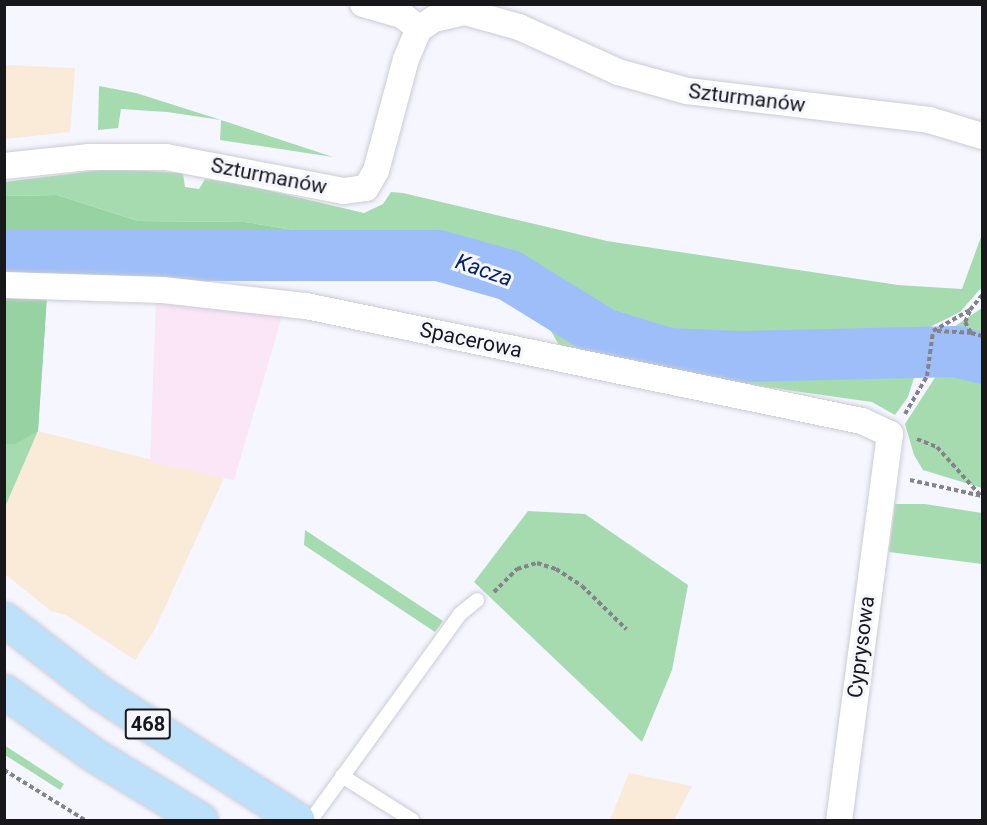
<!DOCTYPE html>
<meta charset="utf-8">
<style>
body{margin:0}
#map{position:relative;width:987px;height:825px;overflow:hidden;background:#f5f6ff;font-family:Roboto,sans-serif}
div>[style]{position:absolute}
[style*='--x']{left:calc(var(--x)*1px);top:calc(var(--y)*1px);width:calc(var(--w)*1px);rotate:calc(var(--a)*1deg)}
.commercial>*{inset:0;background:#faead8}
.industrial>*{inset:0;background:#fae6f6}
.green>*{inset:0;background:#a6dbb0}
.forest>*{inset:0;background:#96d2a2}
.river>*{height:51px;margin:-25.5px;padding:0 25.5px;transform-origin:25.5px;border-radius:25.5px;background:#9ebef9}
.path>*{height:4px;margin-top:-2px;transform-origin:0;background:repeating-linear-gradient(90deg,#838389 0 4.5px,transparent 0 7.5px)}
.roads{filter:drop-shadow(0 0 2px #cbccd5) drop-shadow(0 0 2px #cbccd5)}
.service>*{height:14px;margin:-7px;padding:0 7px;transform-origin:7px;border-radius:7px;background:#fff}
.minor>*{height:26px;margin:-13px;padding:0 13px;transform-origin:13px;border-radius:13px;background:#fff}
.primary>*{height:33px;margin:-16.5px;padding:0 16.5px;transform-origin:16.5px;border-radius:16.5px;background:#bee1fb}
span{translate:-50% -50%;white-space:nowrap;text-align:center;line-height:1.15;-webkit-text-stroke:6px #f5f6ff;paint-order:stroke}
.shield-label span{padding:2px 4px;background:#f5f6ff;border:2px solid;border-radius:4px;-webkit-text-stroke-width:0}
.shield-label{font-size:20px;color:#18181b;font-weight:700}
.street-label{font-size:21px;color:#18181b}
.water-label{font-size:22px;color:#052567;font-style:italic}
.frame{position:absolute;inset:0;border:6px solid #18181b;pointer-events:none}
</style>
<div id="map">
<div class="commercial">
<div style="clip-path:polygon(5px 65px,75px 68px,70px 132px,5px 139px)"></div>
<div style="clip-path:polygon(38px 431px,224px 478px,155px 629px,135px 660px,66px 615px,51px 611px,5px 574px,5px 507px)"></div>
<div style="clip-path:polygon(629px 773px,692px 786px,674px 820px,610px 820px)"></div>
</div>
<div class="industrial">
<div style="clip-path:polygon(156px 301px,283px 313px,234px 480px,150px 462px)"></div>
</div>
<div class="green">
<div style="clip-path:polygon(99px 86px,136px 93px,221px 120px,333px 157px,220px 140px,221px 120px,167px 112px,121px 109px,118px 128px,98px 130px)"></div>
<div style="clip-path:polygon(108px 169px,183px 173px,185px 187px,199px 189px,205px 179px,241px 184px,364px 213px,383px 204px,391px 192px,403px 193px,607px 241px,898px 285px,962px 289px,982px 234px,982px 287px,960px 312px,926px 329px,923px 345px,691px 347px,628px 333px,558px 282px,519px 261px,472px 248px,376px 238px,329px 249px,305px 232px,245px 222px,138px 221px,57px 195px,5px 196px,4px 182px)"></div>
<div style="clip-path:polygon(5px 293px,47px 295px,38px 431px,5px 507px)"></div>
<div style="clip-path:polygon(529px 301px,600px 339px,661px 358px,731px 362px,858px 357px,920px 359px,908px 397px,895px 415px,872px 402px,745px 384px,559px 345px,540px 312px)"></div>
<div style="clip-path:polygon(982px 308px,982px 353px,961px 341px,942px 339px,942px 335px)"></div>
<div style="clip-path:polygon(935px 361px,982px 367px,982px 488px,923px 470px,914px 455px,905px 424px,936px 376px)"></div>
<div style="clip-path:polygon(895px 504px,925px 504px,982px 513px,982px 564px,889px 552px)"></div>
<div style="clip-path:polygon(528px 511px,585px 514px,688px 585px,672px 670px,642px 742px,474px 582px)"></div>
<div style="clip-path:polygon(305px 530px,443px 621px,435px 632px,304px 545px)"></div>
<div style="clip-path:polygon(4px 745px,64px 784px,60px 790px,5px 755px)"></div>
</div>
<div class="forest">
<div style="clip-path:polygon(57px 195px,138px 221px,245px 222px,305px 232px,329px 249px,325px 263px,294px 271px,181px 262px,5px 268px,5px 196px)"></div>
<div style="clip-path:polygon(4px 294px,47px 295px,38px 431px,15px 444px,5px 444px)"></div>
</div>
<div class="river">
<div style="--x:4;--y:255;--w:434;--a:0"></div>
<div style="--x:438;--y:255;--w:74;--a:15.7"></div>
<div style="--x:509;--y:275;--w:110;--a:31.7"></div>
<div style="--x:603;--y:333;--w:68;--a:17.1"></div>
<div style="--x:668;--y:353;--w:71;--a:2.4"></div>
<div style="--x:739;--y:356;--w:217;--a:-1.3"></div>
<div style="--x:956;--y:351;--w:27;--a:15"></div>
</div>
<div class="path">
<div style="--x:970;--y:311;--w:12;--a:114"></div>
<div style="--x:965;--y:322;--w:13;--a:61"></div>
<div style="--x:971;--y:333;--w:11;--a:15"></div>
<div style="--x:933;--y:331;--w:43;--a:-29.6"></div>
<div style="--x:970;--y:310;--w:19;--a:-51"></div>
<div style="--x:937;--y:331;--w:34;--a:3"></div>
<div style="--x:905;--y:414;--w:44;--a:-59.9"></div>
<div style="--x:927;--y:376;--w:45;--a:-82.4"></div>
<div style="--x:917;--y:439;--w:22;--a:22"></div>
<div style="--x:937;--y:447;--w:66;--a:48.1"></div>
<div style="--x:910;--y:480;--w:74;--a:12.5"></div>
<div style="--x:494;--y:592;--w:33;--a:-45"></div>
<div style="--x:517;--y:569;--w:21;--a:-17"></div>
<div style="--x:537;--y:563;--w:20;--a:18"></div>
<div style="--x:556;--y:569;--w:31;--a:33"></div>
<div style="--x:582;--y:586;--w:62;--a:44.3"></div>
<div style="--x:4;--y:770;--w:95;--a:31.7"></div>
</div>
<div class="roads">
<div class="service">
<div style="--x:342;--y:776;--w:83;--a:32.2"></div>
<div style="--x:311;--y:820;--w:254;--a:-54.1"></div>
<div style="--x:460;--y:614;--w:22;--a:-39"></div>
</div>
<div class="minor">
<div style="--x:363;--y:4;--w:41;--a:15.8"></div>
<div style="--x:402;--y:15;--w:22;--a:39"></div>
<div style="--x:4;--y:166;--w:84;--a:-6.1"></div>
<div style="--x:88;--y:157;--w:78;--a:0"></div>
<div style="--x:166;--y:157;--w:181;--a:10.8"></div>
<div style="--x:344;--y:191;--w:22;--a:-8"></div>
<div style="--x:366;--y:188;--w:20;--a:-60"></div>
<div style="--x:376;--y:171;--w:116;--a:-75"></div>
<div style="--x:406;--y:59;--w:33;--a:-67"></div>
<div style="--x:419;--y:29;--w:18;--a:-34"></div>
<div style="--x:434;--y:19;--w:32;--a:-13"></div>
<div style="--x:465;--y:12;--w:56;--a:15.5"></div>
<div style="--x:519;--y:27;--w:109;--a:24.4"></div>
<div style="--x:618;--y:72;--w:72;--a:15.4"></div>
<div style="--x:687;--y:91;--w:244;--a:6.8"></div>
<div style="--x:929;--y:120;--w:55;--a:16.8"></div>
<div style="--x:4;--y:285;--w:159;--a:1.8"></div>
<div style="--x:163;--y:290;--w:144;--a:6.4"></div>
<div style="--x:306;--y:306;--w:568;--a:11.69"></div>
<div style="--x:862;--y:421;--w:31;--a:25"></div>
<div style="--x:890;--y:434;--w:389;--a:97.5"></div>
</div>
<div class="primary">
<div style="--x:4;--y:619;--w:121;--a:37.6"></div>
<div style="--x:100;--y:693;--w:235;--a:32.7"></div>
<div style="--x:4;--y:691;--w:110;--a:35.4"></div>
<div style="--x:94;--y:755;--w:125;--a:31.3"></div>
</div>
</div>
<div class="shield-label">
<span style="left:148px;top:724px">468</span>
</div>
<div class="street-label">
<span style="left:747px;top:98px;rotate:7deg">Szturmanów</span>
<span style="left:269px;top:176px;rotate:11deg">Szturmanów</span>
<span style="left:471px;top:340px;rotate:12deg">Spacerowa</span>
<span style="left:861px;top:647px;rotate:-83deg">Cyprysowa</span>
</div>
<div class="water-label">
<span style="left:484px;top:270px;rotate:19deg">Kacza</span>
</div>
<div class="frame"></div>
</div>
